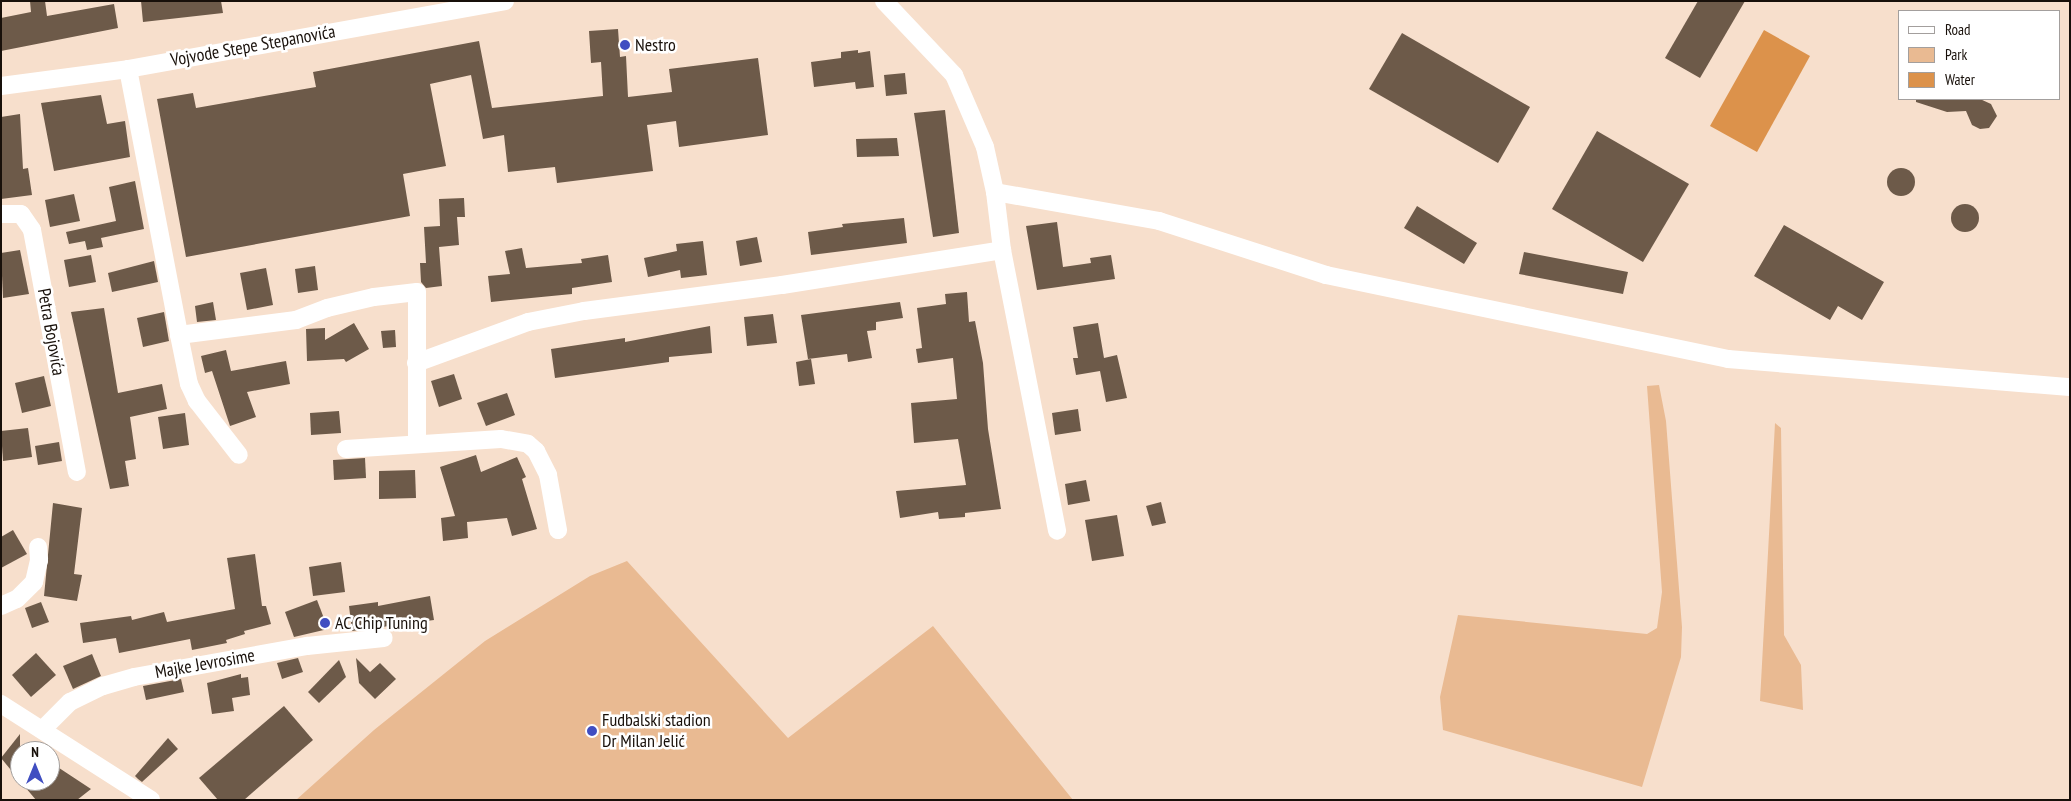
<!DOCTYPE html>
<meta charset="utf-8">
<style>
body{margin:0}
#map{position:relative;width:2071px;height:801px;overflow:hidden;background:#f7dfcc;font-family:"PT Sans Narrow",sans-serif}
div>[style]{position:absolute}
[style*='--x']{left:calc(var(--x)*1px);top:calc(var(--y)*1px);width:calc(var(--w)*1px);rotate:calc(var(--a)*1deg)}
.green>*{inset:0;background:#e9ba92}
.water>*{inset:0;background:#dc924b}
.building>*{inset:0;background:#6d5a49}
.round{border-radius:50%}
.minor>*{height:18px;margin:-9px;padding:0 9px;transform-origin:9px;border-radius:9px;background:#fff}
.dots>*{width:14px;height:14px;translate:-50% -50%;box-sizing:border-box;border:2px solid #fff;border-radius:50%}
span{translate:-50% -50%;white-space:nowrap;text-align:center;line-height:1.15;-webkit-text-stroke:5px #fff;paint-order:stroke}
.poi-label{font-size:18px;color:#18100a}
.left{translate:0 -50%;text-align:left}
.street-label{font-size:18px;color:#18100a}
.frame{position:absolute;inset:0;border:2px solid #18100a;pointer-events:none}
.legend{position:absolute;left:1898px;top:10px;width:162px;height:90px;box-sizing:border-box;background:#fff;border:1px solid #a39f9d;margin:0;padding:6px 9px;list-style:none;font-size:15px;color:#18100a}
.legend li{display:flex;align-items:center;gap:10px;height:25px}
.legend b{width:25px;border:1px solid #a39f9d}
.north{position:absolute;left:10px;top:741px;width:50px;height:50px;box-sizing:border-box;background:#fff;border:1px solid #a39f9d;border-radius:50%;rotate:0deg;font-size:14px;font-weight:700;line-height:20px;text-align:center;color:#18100a}
.north::after{content:'';display:block;margin:auto;width:18px;height:22px;background:#404ec1;clip-path:polygon(50% 0,100% 100%,50% 72%,0 100%)}
</style>
<div id="map">
<div class="green">
<div style="clip-path:polygon(1659px 385px,1666px 421px,1682px 627px,1681px 657px,1642px 787px,1443px 730px,1440px 697px,1458px 615px,1647px 634px,1657px 628px,1662px 592px,1647px 386px)"></div>
<div style="clip-path:polygon(1775px 423px,1781px 428px,1784px 635px,1801px 665px,1803px 710px,1760px 701px)"></div>
<div style="clip-path:polygon(627px 561px,788px 738px,933px 626px,1073px 800px,296px 800px,374px 730px,485px 641px,590px 576px)"></div>
</div>
<div class="water">
<div style="clip-path:polygon(1764px 30px,1810px 56px,1757px 152px,1710px 126px)"></div>
</div>
<div class="building">
<div style="clip-path:polygon(30px 1px,45px 1px,47px 16px,114px 4px,118px 28px,1px 51px,1px 18px,31px 12px)"></div>
<div style="clip-path:polygon(141px 1px,221px 1px,223px 13px,143px 22px)"></div>
<div style="clip-path:polygon(1698px 1px,1745px 1px,1700px 78px,1665px 58px)"></div>
<div style="clip-path:polygon(618px 29px,620px 57px,626px 56px,628px 97px,672px 92px,669px 69px,758px 58px,768px 135px,679px 147px,676px 121px,647px 125px,653px 171px,557px 183px,555px 167px,508px 172px,504px 135px,483px 139px,471px 75px,430px 84px,446px 166px,403px 174px,410px 216px,186px 257px,157px 99px,193px 93px,196px 108px,316px 87px,313px 72px,479px 41px,492px 108px,603px 96px,601px 62px,591px 63px,589px 31px)"></div>
<div style="clip-path:polygon(1402px 33px,1530px 107px,1498px 163px,1369px 89px)"></div>
<div style="clip-path:polygon(858px 50px,858px 53px,870px 51px,874px 87px,856px 89px,855px 82px,814px 87px,811px 62px,841px 58px,841px 52px)"></div>
<div style="clip-path:polygon(905px 73px,907px 94px,886px 96px,884px 75px)"></div>
<div style="clip-path:polygon(101px 95px,107px 124px,125px 121px,130px 157px,54px 171px,41px 103px)"></div>
<div style="clip-path:polygon(1916px 99px,1980px 99px,1991px 104px,1997px 116px,1989px 128px,1980px 129px,1972px 125px,1966px 111px,1947px 112px,1916px 102px)"></div>
<div style="clip-path:polygon(945px 110px,959px 233px,933px 237px,914px 113px)"></div>
<div style="clip-path:polygon(20px 114px,23px 169px,28px 168px,32px 195px,1px 199px,1px 117px)"></div>
<div style="clip-path:polygon(1597px 131px,1689px 184px,1643px 262px,1552px 209px)"></div>
<div style="clip-path:polygon(897px 138px,899px 156px,857px 157px,856px 139px)"></div>
<div class="round" style="left:1887px;top:168px;width:28px;height:28px"></div>
<div style="clip-path:polygon(135px 181px,144px 229px,101px 238px,103px 247px,87px 250px,85px 241px,69px 244px,66px 232px,116px 221px,109px 187px)"></div>
<div style="clip-path:polygon(74px 194px,80px 221px,50px 227px,45px 200px)"></div>
<div style="clip-path:polygon(464px 198px,465px 217px,457px 217px,459px 245px,439px 247px,442px 286px,426px 288px,421px 282px,420px 263px,426px 263px,424px 227px,440px 226px,439px 199px)"></div>
<div class="round" style="left:1951px;top:204px;width:28px;height:28px"></div>
<div style="clip-path:polygon(1417px 206px,1477px 243px,1464px 264px,1404px 228px)"></div>
<div style="clip-path:polygon(904px 218px,907px 243px,811px 255px,808px 232px,843px 227px,842px 224px)"></div>
<div style="clip-path:polygon(1057px 222px,1063px 267px,1091px 263px,1090px 258px,1111px 255px,1115px 279px,1037px 290px,1026px 226px)"></div>
<div style="clip-path:polygon(1784px 225px,1884px 282px,1862px 320px,1838px 306px,1830px 320px,1754px 276px)"></div>
<div style="clip-path:polygon(757px 237px,762px 262px,740px 266px,736px 241px)"></div>
<div style="clip-path:polygon(703px 241px,707px 275px,681px 278px,680px 270px,648px 277px,644px 258px,677px 251px,676px 244px)"></div>
<div style="clip-path:polygon(522px 248px,526px 268px,582px 263px,581px 259px,608px 255px,612px 282px,572px 288px,572px 294px,491px 302px,488px 276px,510px 274px,505px 251px)"></div>
<div style="clip-path:polygon(20px 250px,29px 294px,3px 298px,1px 253px)"></div>
<div style="clip-path:polygon(1524px 252px,1628px 272px,1623px 294px,1519px 274px)"></div>
<div style="clip-path:polygon(91px 255px,96px 282px,69px 287px,64px 260px)"></div>
<div style="clip-path:polygon(154px 261px,158px 282px,112px 292px,108px 273px)"></div>
<div style="clip-path:polygon(315px 266px,318px 290px,298px 293px,295px 269px)"></div>
<div style="clip-path:polygon(266px 268px,273px 305px,247px 310px,240px 273px)"></div>
<div style="clip-path:polygon(967px 292px,969px 322px,975px 321px,983px 363px,988px 429px,1001px 509px,965px 513px,965px 517px,939px 519px,938px 512px,900px 518px,896px 491px,966px 485px,958px 439px,914px 443px,911px 403px,957px 399px,953px 358px,918px 363px,916px 349px,922px 348px,917px 308px,946px 304px,945px 294px)"></div>
<div style="clip-path:polygon(213px 302px,216px 320px,197px 322px,195px 306px)"></div>
<div style="clip-path:polygon(900px 302px,903px 318px,876px 322px,876px 330px,867px 331px,872px 358px,848px 362px,847px 354px,808px 359px,801px 315px)"></div>
<div style="clip-path:polygon(104px 308px,118px 393px,162px 384px,167px 409px,130px 417px,136px 459px,125px 461px,129px 486px,110px 489px,71px 312px)"></div>
<div style="clip-path:polygon(164px 312px,169px 341px,143px 347px,137px 318px)"></div>
<div style="clip-path:polygon(773px 314px,777px 343px,747px 346px,744px 317px)"></div>
<div style="clip-path:polygon(354px 323px,369px 349px,346px 362px,344px 359px,307px 361px,306px 329px,325px 328px,325px 340px)"></div>
<div style="clip-path:polygon(1098px 323px,1104px 358px,1117px 355px,1127px 398px,1106px 402px,1100px 371px,1076px 375px,1073px 358px,1078px 358px,1073px 327px)"></div>
<div style="clip-path:polygon(710px 326px,712px 353px,669px 357px,669px 362px,555px 378px,551px 349px,625px 338px,625px 342px)"></div>
<div style="clip-path:polygon(395px 330px,396px 347px,383px 348px,381px 331px)"></div>
<div style="clip-path:polygon(226px 350px,231px 371px,286px 361px,290px 384px,247px 392px,256px 417px,230px 426px,212px 371px,205px 373px,201px 356px)"></div>
<div style="clip-path:polygon(811px 359px,815px 384px,799px 386px,796px 362px)"></div>
<div style="clip-path:polygon(454px 374px,462px 399px,439px 407px,431px 381px)"></div>
<div style="clip-path:polygon(44px 376px,51px 406px,22px 413px,15px 383px)"></div>
<div style="clip-path:polygon(507px 393px,515px 415px,486px 426px,477px 403px)"></div>
<div style="clip-path:polygon(1078px 409px,1081px 431px,1055px 435px,1052px 413px)"></div>
<div style="clip-path:polygon(339px 411px,341px 433px,311px 435px,310px 413px)"></div>
<div style="clip-path:polygon(185px 413px,189px 445px,163px 449px,158px 417px)"></div>
<div style="clip-path:polygon(28px 428px,32px 457px,3px 461px,1px 431px)"></div>
<div style="clip-path:polygon(59px 442px,62px 461px,38px 465px,35px 446px)"></div>
<div style="clip-path:polygon(476px 455px,481px 472px,517px 457px,526px 477px,522px 479px,537px 529px,512px 536px,507px 518px,467px 522px,468px 538px,443px 541px,441px 518px,455px 516px,440px 467px)"></div>
<div style="clip-path:polygon(365px 458px,366px 478px,334px 480px,333px 460px)"></div>
<div style="clip-path:polygon(415px 470px,416px 498px,379px 499px,379px 471px)"></div>
<div style="clip-path:polygon(1086px 480px,1090px 501px,1068px 505px,1065px 484px)"></div>
<div style="clip-path:polygon(1161px 502px,1166px 523px,1152px 526px,1146px 506px)"></div>
<div style="clip-path:polygon(53px 503px,82px 508px,74px 574px,82px 575px,77px 601px,44px 596px)"></div>
<div style="clip-path:polygon(1117px 515px,1124px 556px,1092px 561px,1085px 520px)"></div>
<div style="clip-path:polygon(13px 530px,27px 554px,1px 568px,1px 537px)"></div>
<div style="clip-path:polygon(255px 554px,262px 606px,266px 606px,271px 624px,244px 631px,245px 634px,226px 640px,227px 643px,192px 650px,190px 639px,119px 653px,116px 638px,83px 643px,80px 623px,131px 616px,132px 620px,164px 612px,167px 622px,235px 609px,227px 558px)"></div>
<div style="clip-path:polygon(341px 562px,345px 592px,313px 596px,309px 567px)"></div>
<div style="clip-path:polygon(430px 596px,434px 620px,352px 631px,349px 606px,378px 602px,378px 606px)"></div>
<div style="clip-path:polygon(317px 600px,328px 629px,294px 637px,285px 612px)"></div>
<div style="clip-path:polygon(41px 602px,49px 622px,32px 628px,25px 608px)"></div>
<div style="clip-path:polygon(36px 653px,56px 675px,31px 697px,12px 675px)"></div>
<div style="clip-path:polygon(92px 654px,101px 676px,73px 689px,63px 666px)"></div>
<div style="clip-path:polygon(298px 658px,303px 672px,282px 679px,277px 663px)"></div>
<div style="clip-path:polygon(356px 658px,370px 672px,380px 663px,396px 679px,375px 699px,359px 683px)"></div>
<div style="clip-path:polygon(339px 660px,346px 677px,319px 703px,308px 692px)"></div>
<div style="clip-path:polygon(241px 674px,241px 678px,248px 677px,250px 695px,232px 698px,234px 711px,212px 714px,207px 683px)"></div>
<div style="clip-path:polygon(181px 679px,184px 692px,146px 700px,143px 686px)"></div>
<div style="clip-path:polygon(284px 706px,313px 740px,244px 800px,218px 800px,199px 778px)"></div>
<div style="clip-path:polygon(20px 734px,20px 781px,1px 758px)"></div>
<div style="clip-path:polygon(168px 738px,178px 749px,142px 782px,138px 779px,135px 776px)"></div>
<div style="clip-path:polygon(50px 762px,91px 789px,77px 800px,36px 800px,20px 781px,50px 781px)"></div>
</div>
<div class="minor">
<div style="--x:884;--y:1;--w:102;--a:46.6"></div>
<div style="--x:954;--y:75;--w:78;--a:66.7"></div>
<div style="--x:985;--y:147;--w:46;--a:77.5"></div>
<div style="--x:995;--y:192;--w:58;--a:83.1"></div>
<div style="--x:1002;--y:250;--w:286;--a:78.9"></div>
<div style="--x:128;--y:69;--w:271;--a:79.1"></div>
<div style="--x:179;--y:335;--w:118;--a:-7.3"></div>
<div style="--x:296;--y:320;--w:33;--a:-21"></div>
<div style="--x:327;--y:308;--w:48;--a:-13.2"></div>
<div style="--x:374;--y:297;--w:43;--a:-6.6"></div>
<div style="--x:417;--y:292;--w:151;--a:90"></div>
<div style="--x:1;--y:86;--w:128;--a:-7.6"></div>
<div style="--x:128;--y:69;--w:383;--a:-10.2"></div>
<div style="--x:995;--y:192;--w:167;--a:10"></div>
<div style="--x:1159;--y:221;--w:176;--a:17.9"></div>
<div style="--x:1326;--y:275;--w:411;--a:11.8"></div>
<div style="--x:1728;--y:359;--w:343;--a:4.7"></div>
<div style="--x:1;--y:214;--w:20;--a:0"></div>
<div style="--x:21;--y:214;--w:19;--a:55"></div>
<div style="--x:32;--y:230;--w:246;--a:79.5"></div>
<div style="--x:179;--y:335;--w:50;--a:78.5"></div>
<div style="--x:189;--y:384;--w:19;--a:65"></div>
<div style="--x:197;--y:401;--w:68;--a:52.1"></div>
<div style="--x:416;--y:363;--w:119;--a:-20.1"></div>
<div style="--x:528;--y:322;--w:57;--a:-11.1"></div>
<div style="--x:584;--y:311;--w:200;--a:-7.5"></div>
<div style="--x:782;--y:285;--w:223;--a:-9"></div>
<div style="--x:346;--y:449;--w:155;--a:-3.7"></div>
<div style="--x:501;--y:439;--w:27;--a:10"></div>
<div style="--x:528;--y:444;--w:11;--a:41"></div>
<div style="--x:536;--y:451;--w:27;--a:63"></div>
<div style="--x:548;--y:475;--w:56;--a:79.7"></div>
<div style="--x:1;--y:606;--w:17;--a:-24"></div>
<div style="--x:17;--y:599;--w:24;--a:-45"></div>
<div style="--x:34;--y:582;--w:23;--a:-77"></div>
<div style="--x:39;--y:560;--w:13;--a:-94"></div>
<div style="--x:1;--y:704;--w:178;--a:32.6"></div>
<div style="--x:42;--y:730;--w:40;--a:-45"></div>
<div style="--x:70;--y:702;--w:37;--a:-26"></div>
<div style="--x:103;--y:686;--w:32;--a:-16"></div>
<div style="--x:134;--y:677;--w:176;--a:-10.2"></div>
<div style="--x:307;--y:646;--w:77;--a:-5.9"></div>
</div>
<div class="dots">
<div style="left:625px;top:45px;background:#404ec1"></div>
<div style="left:325px;top:623px;background:#404ec1"></div>
<div style="left:592px;top:731px;background:#404ec1"></div>
</div>
<div class="poi-label">
<span class="left" style="left:635px;top:45px">Nestro</span>
<span class="left" style="left:335px;top:623px">AC Chip Tuning</span>
<span class="left" style="left:602px;top:731px">Fudbalski stadion<br>Dr Milan Jelić</span>
</div>
<div class="street-label">
<span style="left:253px;top:46px;rotate:-10deg">Vojvode Stepe Stepanovića</span>
<span style="left:51px;top:332px;rotate:80deg">Petra Bojovića</span>
<span style="left:205px;top:664px;rotate:-10deg">Majke Jevrosime</span>
</div>
<div class="frame"></div>
<ul class="legend">
<li><b style="height:6px;background:#fff"></b>Road</li>
<li><b style="height:14px;background:#e9ba92"></b>Park</li>
<li><b style="height:14px;background:#dc924b"></b>Water</li>
</ul>
<div class="north">N</div>
</div>
